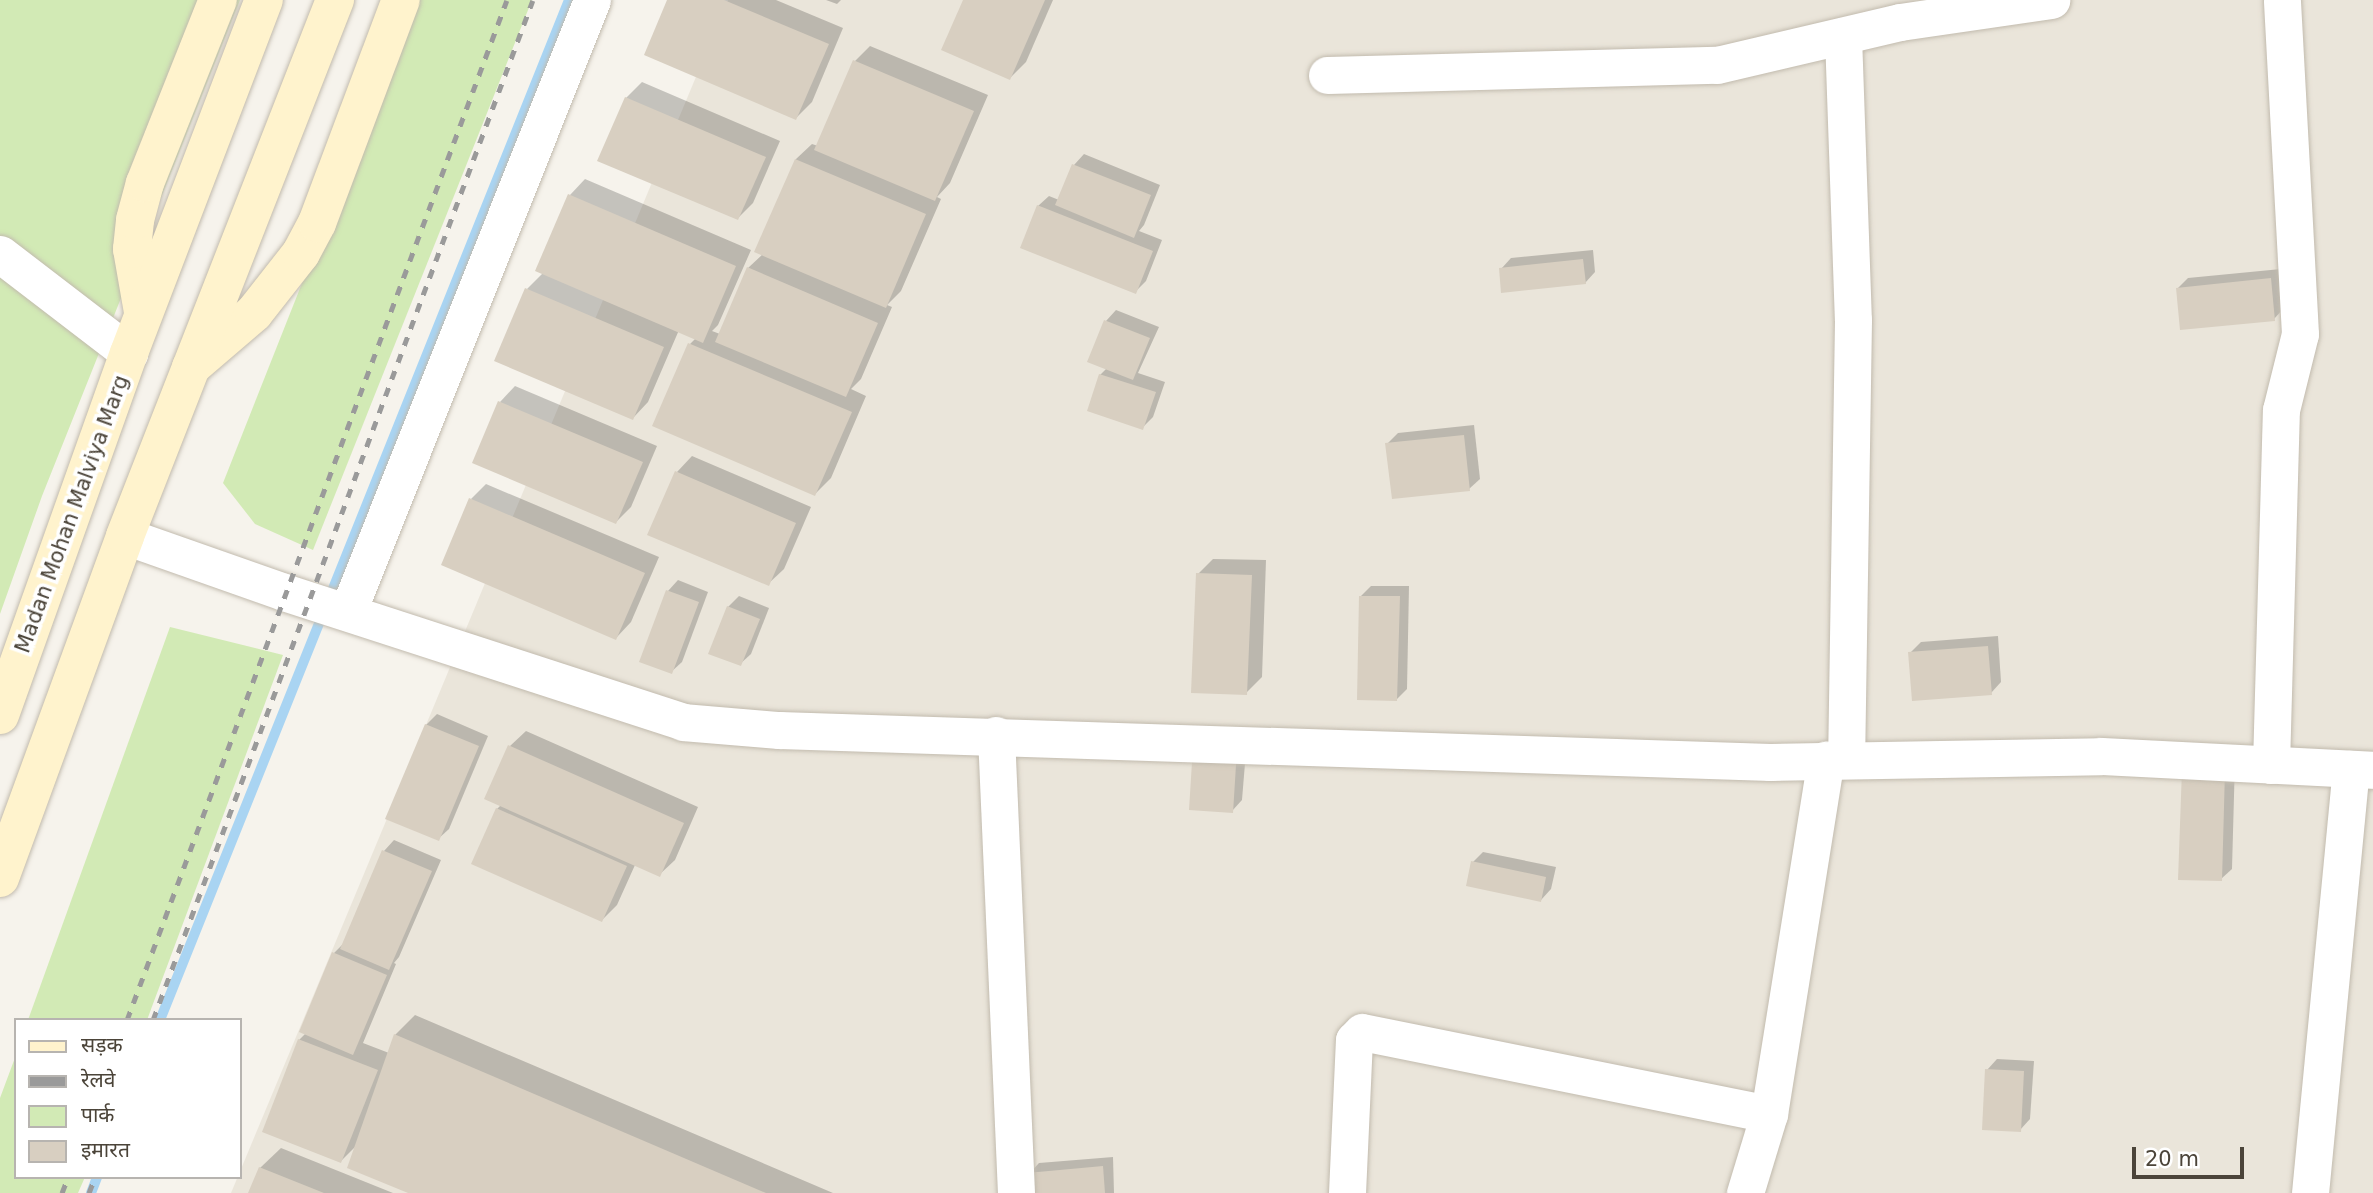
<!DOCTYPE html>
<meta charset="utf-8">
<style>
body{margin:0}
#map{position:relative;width:2373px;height:1193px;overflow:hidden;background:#f6f3ec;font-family:"DejaVu Sans","Noto Sans Devanagari",sans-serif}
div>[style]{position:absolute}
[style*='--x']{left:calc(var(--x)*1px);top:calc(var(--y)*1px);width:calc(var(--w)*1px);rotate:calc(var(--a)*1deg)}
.residential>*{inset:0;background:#eae5da}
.green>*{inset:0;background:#d2eab5}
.shadow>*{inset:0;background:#0003}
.stream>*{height:10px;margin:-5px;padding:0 5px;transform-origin:5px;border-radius:5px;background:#a9d4f2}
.building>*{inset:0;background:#d8cfc1}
.roads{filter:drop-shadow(0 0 2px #c2bbae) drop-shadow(0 0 2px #c2bbae)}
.street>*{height:37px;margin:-18.5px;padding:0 18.5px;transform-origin:18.5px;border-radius:18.5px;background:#fff}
.secondary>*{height:38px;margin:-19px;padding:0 19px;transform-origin:19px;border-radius:19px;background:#fff3cd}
.rail>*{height:5px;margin-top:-2.5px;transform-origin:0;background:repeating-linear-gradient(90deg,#9a9a9a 0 9px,transparent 0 18px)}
span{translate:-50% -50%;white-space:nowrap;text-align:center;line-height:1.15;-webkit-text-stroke:7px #fff;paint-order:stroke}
.street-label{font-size:21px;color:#4b4439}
.legend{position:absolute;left:14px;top:1018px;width:228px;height:161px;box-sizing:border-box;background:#fff;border:2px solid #b7b4b0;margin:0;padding:9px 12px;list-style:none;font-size:21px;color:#4b4439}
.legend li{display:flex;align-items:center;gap:14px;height:35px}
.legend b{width:35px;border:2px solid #b7b4b0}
.scale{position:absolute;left:2132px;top:1147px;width:112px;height:32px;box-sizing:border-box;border:4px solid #4b4439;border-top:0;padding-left:9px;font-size:21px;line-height:24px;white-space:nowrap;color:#4b4439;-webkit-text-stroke:5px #fff;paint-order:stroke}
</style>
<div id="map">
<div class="residential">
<div style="clip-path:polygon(728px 0,2373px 0,2373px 1193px,231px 1193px)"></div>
</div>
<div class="green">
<div style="clip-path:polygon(0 0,240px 0,42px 496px,0 614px)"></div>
<div style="clip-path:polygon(414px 0,532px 0,313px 550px,255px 524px,223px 483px)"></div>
<div style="clip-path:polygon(170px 627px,283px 655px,147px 1020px,28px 1020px)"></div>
<div style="clip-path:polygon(16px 1055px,16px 1177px,85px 1177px,78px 1193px,0 1193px,0 1098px)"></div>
</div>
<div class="shadow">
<div style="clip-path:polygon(669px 0,776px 0,843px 28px,812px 102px,796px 118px)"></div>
<div style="clip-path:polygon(826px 0,841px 0,837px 4px)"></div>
<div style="clip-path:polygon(965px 0,1053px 0,1026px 62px,1010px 78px)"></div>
<div style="clip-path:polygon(870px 46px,988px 95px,950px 183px,937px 197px,941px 199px,901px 291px,887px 305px,892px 307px,861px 379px,851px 389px,866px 396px,831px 478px,815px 494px,655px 426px,690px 344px,696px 338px,679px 330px,648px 402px,633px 418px,527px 289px,543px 273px,570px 195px,585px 179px,751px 250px,718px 325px,712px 331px,720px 334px,748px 268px,763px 254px,757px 252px,796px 159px,812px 144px,818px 146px,855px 61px)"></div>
<div style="clip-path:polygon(642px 82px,780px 141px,753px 203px,738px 218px,626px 98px)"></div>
<div style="clip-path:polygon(1084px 154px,1160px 185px,1144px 225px,1139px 231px,1162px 240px,1146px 281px,1135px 292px,1038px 206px,1049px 196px,1059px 200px,1074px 165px)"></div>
<div style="clip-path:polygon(1593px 250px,1595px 272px,1585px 283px,1501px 269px,1511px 258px)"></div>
<div style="clip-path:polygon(2281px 269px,2284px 308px,2274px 319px,2178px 288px,2188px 278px)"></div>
<div style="clip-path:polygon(1116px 310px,1159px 327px,1138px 373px,1165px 382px,1153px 417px,1142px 428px,1100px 375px,1107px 368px,1106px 321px)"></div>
<div style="clip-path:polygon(515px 386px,657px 446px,631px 507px,616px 522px,500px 402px)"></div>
<div style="clip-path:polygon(1474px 425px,1480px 479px,1469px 489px,1387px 444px,1398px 433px)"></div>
<div style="clip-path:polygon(692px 456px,811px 507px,784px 569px,768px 584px,677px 472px)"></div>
<div style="clip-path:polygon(486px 484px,659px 557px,631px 622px,616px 638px,471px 499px)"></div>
<div style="clip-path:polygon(1213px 559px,1266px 560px,1262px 677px,1246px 693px,1198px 574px)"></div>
<div style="clip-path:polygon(678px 580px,708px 592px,682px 662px,671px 672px,668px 591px)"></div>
<div style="clip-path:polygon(1371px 586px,1409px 586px,1407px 689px,1397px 699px,1361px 596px)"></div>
<div style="clip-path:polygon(739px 596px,769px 608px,751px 654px,740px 664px,728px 607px)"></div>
<div style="clip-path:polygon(1998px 636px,2001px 682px,1991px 693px,1910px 653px,1921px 642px)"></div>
<div style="clip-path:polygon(437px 714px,488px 736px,449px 829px,438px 839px,426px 725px)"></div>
<div style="clip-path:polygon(526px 731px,698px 807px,675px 860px,659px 875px,635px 865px,617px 905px,602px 920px,497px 809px,501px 805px,510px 746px)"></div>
<div style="clip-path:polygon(1247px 739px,1242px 800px,1232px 811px,1191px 808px)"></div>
<div style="clip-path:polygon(2235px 760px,2232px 869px,2221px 879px,2183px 770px)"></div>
<div style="clip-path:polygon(394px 840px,441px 860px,399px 957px,394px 963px,396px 964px,363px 1043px,389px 1053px,395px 1035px,415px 1015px,833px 1193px,413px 1193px,357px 1145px,341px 1161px,299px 1040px,306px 1033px,334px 953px,345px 942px,384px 851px)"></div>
<div style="clip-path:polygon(1483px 852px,1556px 867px,1551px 889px,1541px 900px,1473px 862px)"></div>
<div style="clip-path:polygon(1997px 1059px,2034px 1061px,2030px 1119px,2020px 1130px,1987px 1070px)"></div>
<div style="clip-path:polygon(281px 1148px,393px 1193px,250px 1193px,260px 1168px)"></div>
<div style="clip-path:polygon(1113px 1157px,1114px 1193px,1031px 1193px,1029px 1174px,1039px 1163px)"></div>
</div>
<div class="stream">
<div style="--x:160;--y:1020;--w:1099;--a:-68.15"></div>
<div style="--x:91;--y:1193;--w:17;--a:-69"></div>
</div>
<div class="building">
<div style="clip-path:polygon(667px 0,724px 0,829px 44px,796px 120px,644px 55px)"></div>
<div style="clip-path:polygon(963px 0,1045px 0,1010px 80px,941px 50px)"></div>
<div style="clip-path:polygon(853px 60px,974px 111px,935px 201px,814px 150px)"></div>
<div style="clip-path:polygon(625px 97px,766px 157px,738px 220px,597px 161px)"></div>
<div style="clip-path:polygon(795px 159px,926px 214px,886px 308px,754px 252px)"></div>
<div style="clip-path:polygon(1072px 164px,1151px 195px,1134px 238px,1055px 205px)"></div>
<div style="clip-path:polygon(568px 194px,736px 266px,703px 343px,535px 271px)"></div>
<div style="clip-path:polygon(1037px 205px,1153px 251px,1136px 294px,1020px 248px)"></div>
<div style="clip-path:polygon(1583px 259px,1586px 284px,1501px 293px,1499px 268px)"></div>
<div style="clip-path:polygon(747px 267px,878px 323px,846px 397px,715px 342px)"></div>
<div style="clip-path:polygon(2271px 278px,2275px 321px,2180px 330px,2176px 288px)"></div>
<div style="clip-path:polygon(525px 288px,664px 347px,633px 420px,494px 361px)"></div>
<div style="clip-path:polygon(1104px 320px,1150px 338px,1133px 380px,1087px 362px)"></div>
<div style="clip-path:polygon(688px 343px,852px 412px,815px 496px,652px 426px)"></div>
<div style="clip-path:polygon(1099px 374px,1156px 392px,1143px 430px,1087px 411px)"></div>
<div style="clip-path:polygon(498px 401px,643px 462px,616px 524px,472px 463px)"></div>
<div style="clip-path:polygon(1464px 435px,1470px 491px,1392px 499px,1385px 443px)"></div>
<div style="clip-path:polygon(675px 471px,796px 523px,769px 586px,647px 535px)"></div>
<div style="clip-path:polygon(469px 498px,645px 573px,616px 640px,441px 565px)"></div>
<div style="clip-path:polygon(1196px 573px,1252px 575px,1247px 695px,1191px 693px)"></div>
<div style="clip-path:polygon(666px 590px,699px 602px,672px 674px,639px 662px)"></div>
<div style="clip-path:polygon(1359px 596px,1400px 596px,1397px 701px,1357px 700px)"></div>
<div style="clip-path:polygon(727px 606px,760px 619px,741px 666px,708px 654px)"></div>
<div style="clip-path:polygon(1988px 646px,1992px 695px,1912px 701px,1908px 652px)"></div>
<div style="clip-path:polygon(425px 724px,479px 746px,439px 841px,385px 819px)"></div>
<div style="clip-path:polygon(508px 745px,684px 823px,660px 877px,484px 799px)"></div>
<div style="clip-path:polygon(1193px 746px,1237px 749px,1233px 813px,1189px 810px)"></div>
<div style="clip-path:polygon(2182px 769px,2225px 770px,2222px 881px,2178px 880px)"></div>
<div style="clip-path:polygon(496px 808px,627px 866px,602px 922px,471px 864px)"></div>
<div style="clip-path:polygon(382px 850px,432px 871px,389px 970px,340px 949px)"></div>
<div style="clip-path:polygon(1471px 861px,1546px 877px,1541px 902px,1466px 886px)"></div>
<div style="clip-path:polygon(332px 952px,387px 975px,353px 1055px,299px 1032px)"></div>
<div style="clip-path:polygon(394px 1034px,766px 1193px,408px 1193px,347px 1168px)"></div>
<div style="clip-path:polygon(298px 1039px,378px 1070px,341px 1163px,262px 1132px)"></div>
<div style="clip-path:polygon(1985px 1069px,2024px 1071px,2021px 1132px,1982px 1130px)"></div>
<div style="clip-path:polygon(1103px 1166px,1105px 1193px,1029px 1193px,1027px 1173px)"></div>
<div style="clip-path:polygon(259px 1167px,324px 1193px,248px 1193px)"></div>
</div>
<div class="roads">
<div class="street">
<div style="--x:1843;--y:36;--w:284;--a:88"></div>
<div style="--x:1853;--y:320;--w:440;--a:90.9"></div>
<div style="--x:1327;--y:75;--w:390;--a:-1.5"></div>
<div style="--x:1717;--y:65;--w:188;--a:-13.2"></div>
<div style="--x:1900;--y:22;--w:153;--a:-8.3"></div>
<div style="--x:0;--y:254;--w:163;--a:37.5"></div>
<div style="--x:125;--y:536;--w:169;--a:19.4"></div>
<div style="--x:284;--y:592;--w:420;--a:18"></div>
<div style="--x:683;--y:722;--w:96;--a:4.8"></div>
<div style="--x:779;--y:730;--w:992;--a:1.85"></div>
<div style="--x:1770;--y:762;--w:331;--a:-1"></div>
<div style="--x:2101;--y:756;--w:272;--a:2.9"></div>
<div style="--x:348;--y:611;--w:658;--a:-68.23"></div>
<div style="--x:996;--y:735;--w:458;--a:87.5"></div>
<div style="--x:2271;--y:765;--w:355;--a:-88.4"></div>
<div style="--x:2281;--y:410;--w:78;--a:-76"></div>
<div style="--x:2300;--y:334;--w:334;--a:-93.1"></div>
<div style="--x:1347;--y:1193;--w:153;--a:-87.4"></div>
<div style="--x:1354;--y:1040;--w:11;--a:-45"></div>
<div style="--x:1362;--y:1032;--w:415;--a:11.4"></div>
<div style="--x:1745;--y:1193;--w:83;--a:-73.1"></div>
<div style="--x:1769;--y:1114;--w:359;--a:-80.9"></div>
<div style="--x:2310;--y:1193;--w:426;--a:-84.5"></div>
</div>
<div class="secondary">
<div style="--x:143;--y:312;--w:64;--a:-99.9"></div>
<div style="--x:132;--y:249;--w:29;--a:-84"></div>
<div style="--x:135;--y:220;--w:38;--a:-75"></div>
<div style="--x:145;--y:183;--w:197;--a:-68.3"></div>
<div style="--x:191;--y:367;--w:83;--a:-40.6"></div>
<div style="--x:254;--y:313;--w:76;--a:-51.9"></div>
<div style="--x:301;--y:253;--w:34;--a:-62"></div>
<div style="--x:317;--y:223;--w:238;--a:-69.4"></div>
<div style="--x:0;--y:715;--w:384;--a:-70.4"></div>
<div style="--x:129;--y:353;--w:378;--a:-69.1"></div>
<div style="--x:0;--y:878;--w:364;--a:-69.9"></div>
<div style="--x:125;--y:536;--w:576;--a:-68.61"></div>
</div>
</div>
<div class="rail">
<div style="--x:127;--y:1020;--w:1088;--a:-69.57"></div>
<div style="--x:153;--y:1020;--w:1088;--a:-69.57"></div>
<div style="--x:62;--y:1193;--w:17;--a:-69"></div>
<div style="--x:89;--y:1193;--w:17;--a:-69"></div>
</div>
<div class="street-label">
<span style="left:72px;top:514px;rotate:-70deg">Madan Mohan Malviya Marg</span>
</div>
<ul class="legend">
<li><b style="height:9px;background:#fff3cd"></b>सड़क</li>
<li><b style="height:9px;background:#9a9a9a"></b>रेलवे</li>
<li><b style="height:19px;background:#d2eab5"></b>पार्क</li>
<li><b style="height:19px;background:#d8cfc1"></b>इमारत</li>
</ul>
<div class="scale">20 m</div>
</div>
